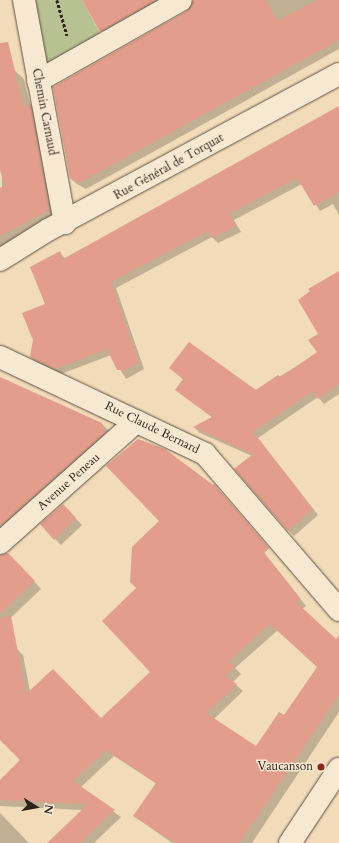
<!DOCTYPE html>
<meta charset="utf-8">
<style>
body{margin:0}
#map{position:relative;width:339px;height:843px;overflow:hidden;background:#f2dbb9;font-family:Cardo,serif}
div>[style]{position:absolute}
[style*='--x']{left:calc(var(--x)*1px);top:calc(var(--y)*1px);width:calc(var(--w)*1px);rotate:calc(var(--a)*1deg)}
.green>*{inset:0;background:#b7c192}
.shadow>*{inset:0;background:#0003}
.building>*{inset:0;background:#e29d8c}
.path>*{height:2.5px;margin-top:-1.25px;transform-origin:0;background:repeating-linear-gradient(90deg,#2f2218 0 3px,transparent 0 5px)}
.roads{filter:drop-shadow(0 0 1px #605040) drop-shadow(0 0 1px #605040)}
.street>*{height:22px;margin:-11px;padding:0 11px;transform-origin:11px;border-radius:11px;background:#f7e8d2}
.secondary>*{height:22px;margin:-11px;padding:0 11px;transform-origin:11px;border-radius:11px;background:#f7e8d2}
.dots>*{width:11px;height:11px;translate:-50% -50%;box-sizing:border-box;border:2px solid #f7e8d2;border-radius:50%}
span{translate:-50% -50%;white-space:nowrap;text-align:center;line-height:1.15;-webkit-text-stroke:3px #f7e8d2;paint-order:stroke}
.street-label{font-size:12px;color:#2f2218}
.poi-label{font-size:12px;color:#2f2218}
.right{translate:-100% -50%;text-align:right}
.north{position:absolute;left:16px;top:787px;width:40px;height:40px;-webkit-text-stroke:3px #f7e8d2;paint-order:stroke;rotate:101deg;font-size:11px;font-weight:700;line-height:16px;text-align:center;color:#2f2218}
.north::after{content:'';display:block;margin:auto;width:14px;height:18px;background:#2f2218;clip-path:polygon(50% 0,100% 100%,50% 72%,0 100%)}
</style>
<div id="map">
<div class="green">
<div style="clip-path:polygon(32px 0,82px 0,101px 35px,44px 68px)"></div>
</div>
<div class="shadow">
<div style="clip-path:polygon(84px 0,172px 0,106px 37px)"></div>
<div style="clip-path:polygon(194px 0,339px 0,339px 49px,86px 189px,77px 184px,70px 178px)"></div>
<div style="clip-path:polygon(0 45px,14px 70px,24px 79px,30px 104px,39px 113px,57px 219px,0 250px,0 190px,2px 188px)"></div>
<div style="clip-path:polygon(339px 108px,339px 215px,333px 204px,320px 211px,302px 184px,234px 220px,241px 232px,218px 243px,212px 237px,116px 288px,144px 369px,126px 379px,111px 355px,61px 374px,37px 363px,31px 357px,60px 253px,66px 259px)"></div>
<div style="clip-path:polygon(339px 272px,339px 394px,324px 404px,318px 397px,258px 438px,318px 515px,294px 536px,288px 530px,252px 456px,200px 433px,195px 428px,213px 418px,176px 390px,184px 380px,170px 368px,256px 391px,318px 353px,320px 335px)"></div>
<div style="clip-path:polygon(0 378px,102px 424px,109px 431px,111px 440px,0 539px)"></div>
<div style="clip-path:polygon(evenodd,214px 485px,247px 523px,234px 514px,306px 606px,302px 609px,339px 642px,339px 712px,252px 843px,172px 843px,134px 816px,157px 784px,114px 756px,80px 788px,121px 817px,94px 843px,49px 843px,83px 810px,0 806px,0 781px,21px 760px,0 739px,0 651px,16px 648px,23px 655px,30px 691px,101px 719px,151px 673px,137px 589px,214px 485px,278px 630px,318px 667px,284px 717px,256px 747px,214px 719px,243px 691px,233px 682px,241px 674px,235px 668px,278px 630px)"></div>
<div style="clip-path:polygon(63px 505px,82px 525px,61px 545px,55px 539px)"></div>
<div style="clip-path:polygon(0 555px,15px 561px,41px 589px,0 628px)"></div>
<div style="clip-path:polygon(0 813px,29px 843px,0 843px)"></div>
</div>
<div class="building">
<div style="clip-path:polygon(82px 0,156px 0,100px 32px)"></div>
<div style="clip-path:polygon(193px 0,266px 0,277px 21px,317px 0,339px 0,339px 40px,79px 183px,70px 178px,53px 87px,187px 11px)"></div>
<div style="clip-path:polygon(8px 42px,24px 108px,30px 103px,49px 210px,0 236px,0 188px,5px 186px,0 170px,0 43px)"></div>
<div style="clip-path:polygon(339px 106px,339px 192px,314px 206px,297px 178px,229px 214px,236px 226px,212px 238px,208px 231px,111px 282px,139px 363px,126px 370px,117px 370px,107px 349px,55px 369px,30px 357px,33px 340px,22px 313px,45px 304px,30px 267px,60px 251px,63px 259px)"></div>
<div style="clip-path:polygon(339px 271px,339px 384px,318px 399px,313px 391px,253px 432px,313px 509px,288px 531px,234px 469px,253px 454px,193px 427px,212px 417px,175px 390px,183px 379px,169px 368px,189px 342px,256px 390px,278px 375px,281px 377px,317px 352px,308px 340px,318px 334px,298px 300px,310px 291px,308px 289px)"></div>
<div style="clip-path:polygon(0 377px,102px 423px,105px 433px,0 526px)"></div>
<div style="clip-path:polygon(evenodd,138px 439px,165px 449px,213px 485px,214px 484px,269px 548px,264px 553px,300px 598px,296px 602px,336px 639px,339px 635px,339px 695px,239px 843px,175px 843px,133px 816px,156px 783px,106px 750px,73px 781px,115px 810px,80px 843px,47px 843px,88px 804px,0 800px,0 780px,20px 760px,0 740px,0 618px,11px 616px,26px 694px,53px 669px,101px 718px,150px 672px,102px 621px,136px 588px,130px 582px,132px 547px,159px 521px,106px 466px,138px 439px,270px 624px,317px 667px,284px 715px,279px 712px,256px 746px,206px 713px,237px 684px,225px 676px,235px 667px,229px 661px,270px 624px)"></div>
<div style="clip-path:polygon(63px 504px,76px 518px,54px 540px,40px 524px)"></div>
<div style="clip-path:polygon(8px 553px,35px 581px,0 614px,0 555px)"></div>
</div>
<div class="path">
<div style="--x:57;--y:0;--w:37;--a:74"></div>
</div>
<div class="roads">
<div class="street">
<div style="--x:24;--y:0;--w:227;--a:79.6"></div>
<div style="--x:38;--y:81;--w:164;--a:-29.5"></div>
<div style="--x:0;--y:260;--w:57;--a:-32"></div>
<div style="--x:48;--y:230;--w:330;--a:-28.2"></div>
<div style="--x:0;--y:357;--w:227;--a:25.3"></div>
<div style="--x:205;--y:454;--w:206;--a:49.3"></div>
<div style="--x:0;--y:543;--w:183;--a:-41.7"></div>
</div>
<div class="secondary">
<div style="--x:290;--y:843;--w:89;--a:-56.5"></div>
</div>
</div>
<div class="dots">
<div style="left:321px;top:767px;background:#8f2418"></div>
</div>
<div class="street-label">
<span style="left:44px;top:112px;rotate:79deg">Chemin Carnaud</span>
<span style="left:169px;top:167px;rotate:-29deg">Rue Général de Torquat</span>
<span style="left:152px;top:428px;rotate:26deg">Rue Claude Bernard</span>
<span style="left:69px;top:482px;rotate:-42deg">Avenue Peneau</span>
</div>
<div class="poi-label">
<span class="right" style="left:313px;top:767px">Vaucanson</span>
</div>
<div class="north">N</div>
</div>
